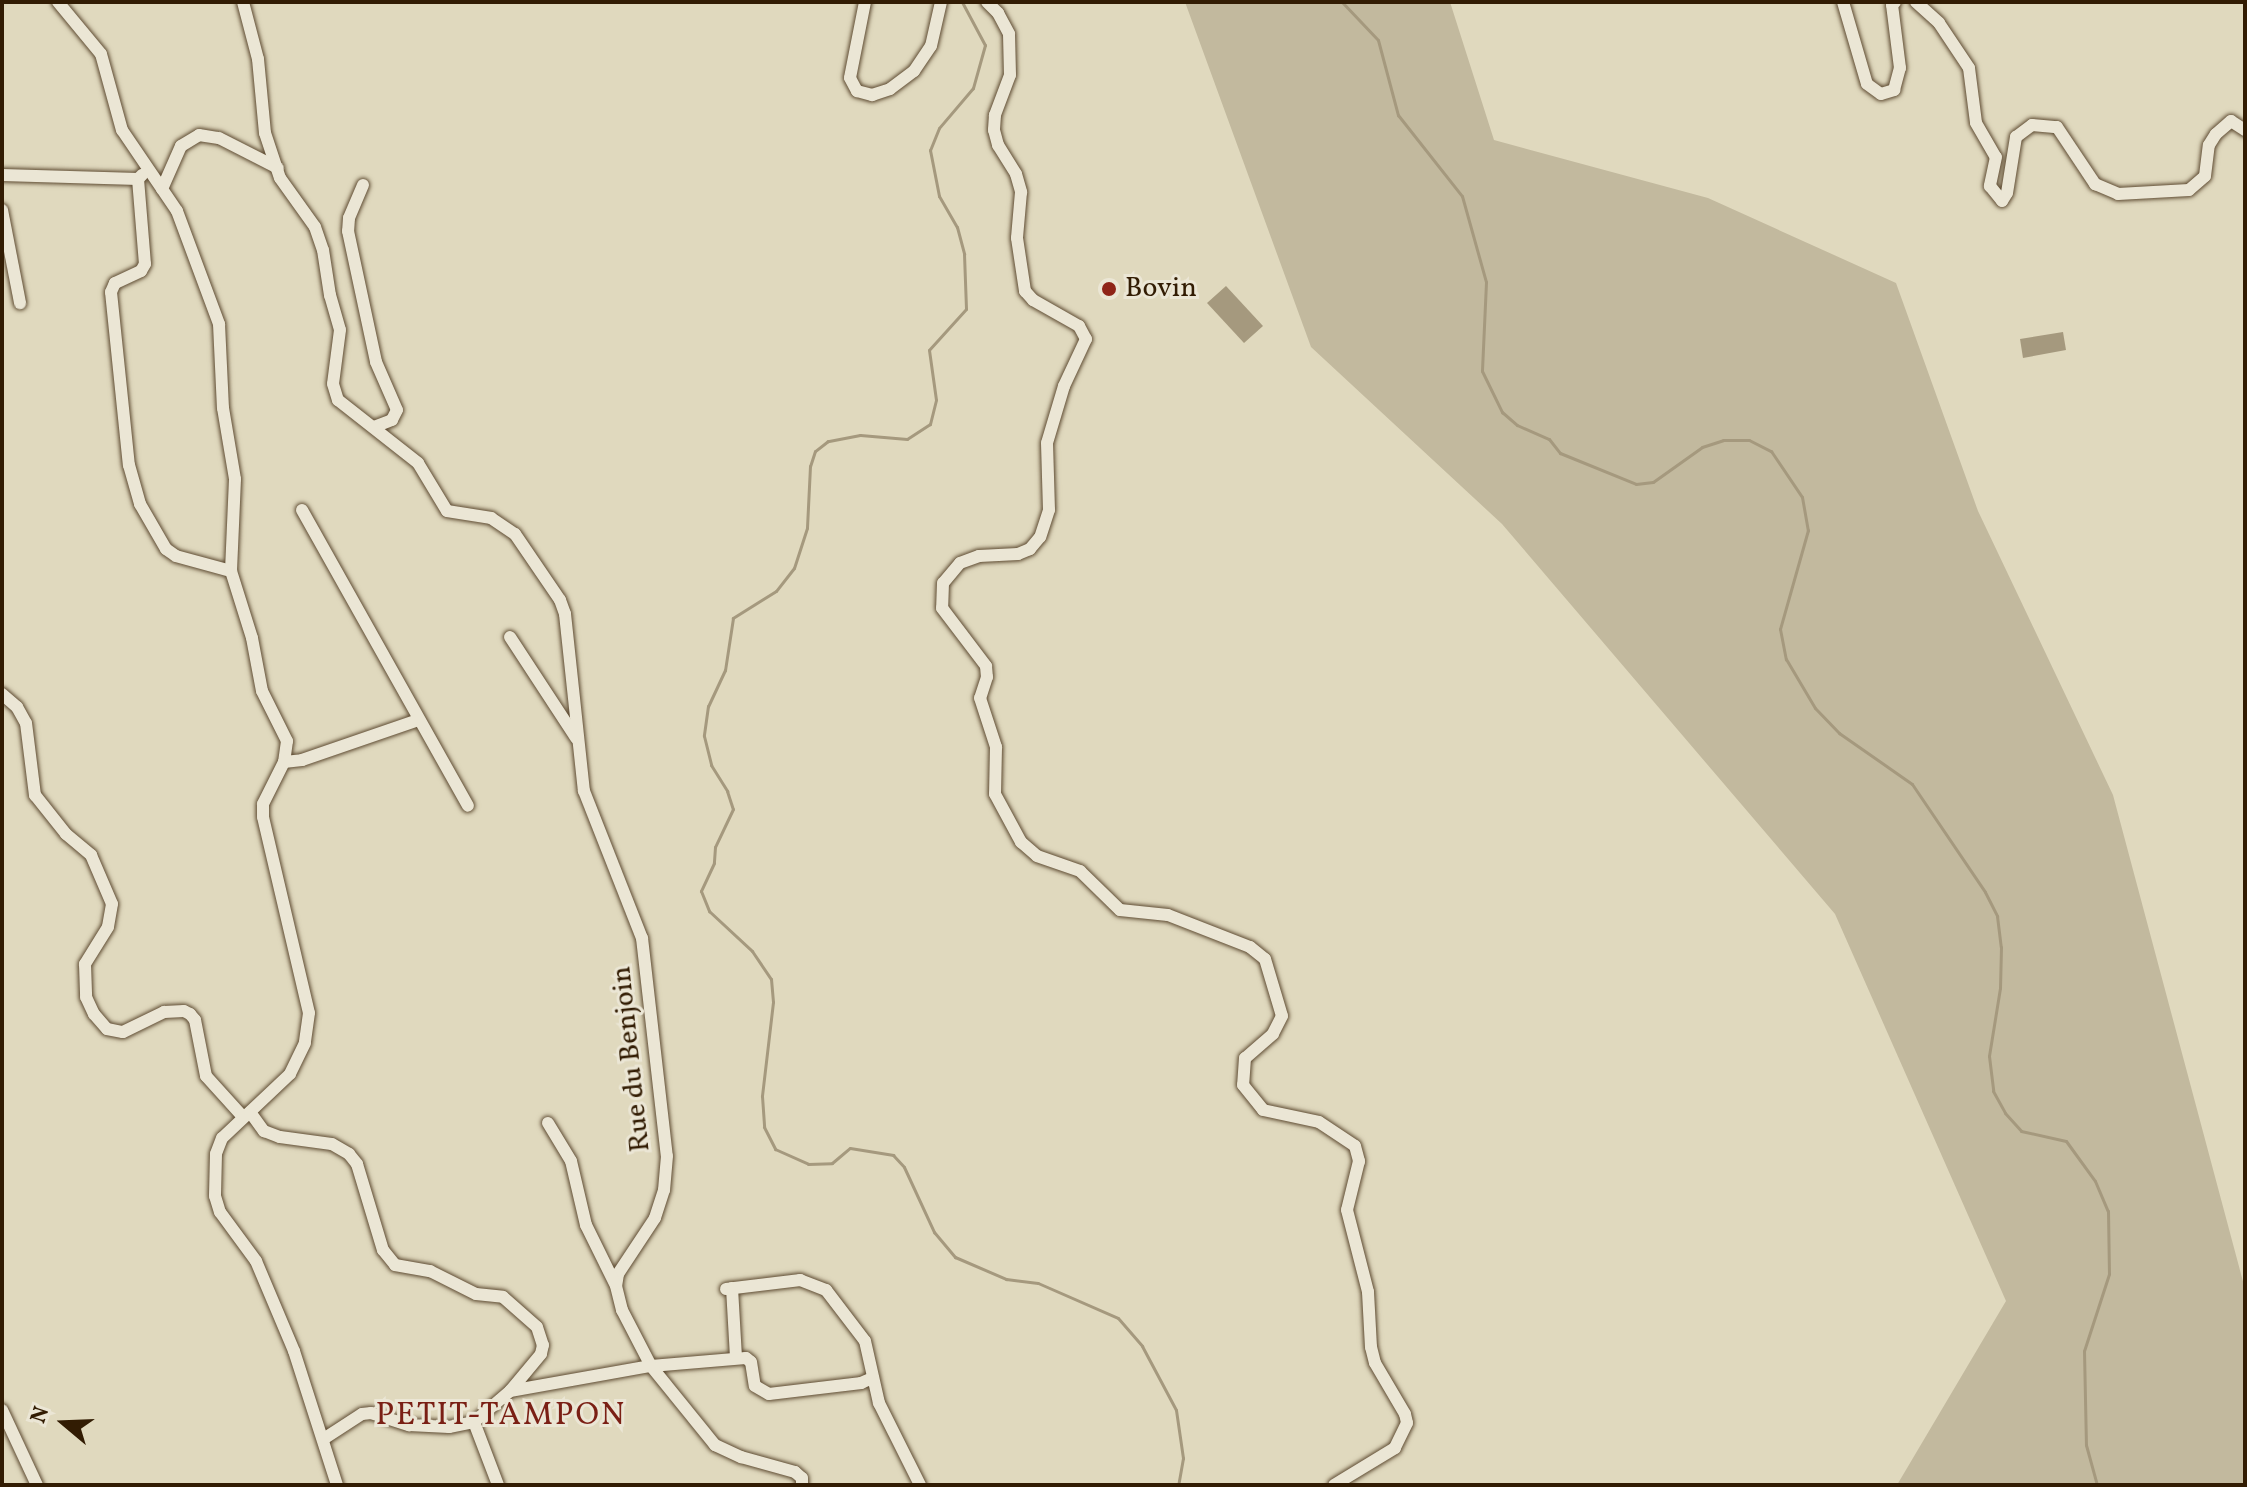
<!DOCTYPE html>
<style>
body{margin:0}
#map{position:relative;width:2247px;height:1487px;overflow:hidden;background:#e0d9be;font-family:Vollkorn,serif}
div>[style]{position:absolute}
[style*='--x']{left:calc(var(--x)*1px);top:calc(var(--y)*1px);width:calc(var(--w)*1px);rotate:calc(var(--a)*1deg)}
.green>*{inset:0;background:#c2b99e}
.water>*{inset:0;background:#a5997e}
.stream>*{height:3px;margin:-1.5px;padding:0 1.5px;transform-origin:1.5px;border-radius:1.5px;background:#a5997e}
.roads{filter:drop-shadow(0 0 2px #5e4b32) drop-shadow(0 0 2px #5e4b32)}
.minor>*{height:12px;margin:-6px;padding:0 6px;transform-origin:6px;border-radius:6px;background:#ebe6d5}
.dots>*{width:22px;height:22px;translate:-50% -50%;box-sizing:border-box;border:4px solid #ebe6d5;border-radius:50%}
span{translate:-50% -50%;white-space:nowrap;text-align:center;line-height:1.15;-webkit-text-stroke:6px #ebe6d5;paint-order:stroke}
.poi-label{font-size:28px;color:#321c03}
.left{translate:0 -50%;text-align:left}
.street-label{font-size:28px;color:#321c03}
.quarter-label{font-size:32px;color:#7a1f14;letter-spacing:2px}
.frame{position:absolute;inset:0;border:4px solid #321c03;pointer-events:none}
.north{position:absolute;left:24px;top:1383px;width:80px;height:80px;-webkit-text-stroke:6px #ebe6d5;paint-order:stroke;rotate:289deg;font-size:22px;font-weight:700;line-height:32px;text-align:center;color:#321c03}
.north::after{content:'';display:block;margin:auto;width:28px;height:36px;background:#321c03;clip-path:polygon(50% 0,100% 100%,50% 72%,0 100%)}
</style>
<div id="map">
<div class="green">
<div style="clip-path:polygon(1185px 2px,1450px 2px,1494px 140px,1708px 198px,1896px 283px,1978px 511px,2113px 795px,2245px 1289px,2245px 1485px,1897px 1485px,2006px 1301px,1835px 914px,1502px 524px,1311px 347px)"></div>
</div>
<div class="water">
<div style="clip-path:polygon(1226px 286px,1263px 326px,1244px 343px,1207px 303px)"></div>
<div style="clip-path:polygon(2063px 332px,2066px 350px,2023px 358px,2020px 339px)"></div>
</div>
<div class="stream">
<div style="--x:962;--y:2;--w:49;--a:61.9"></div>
<div style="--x:985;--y:45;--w:45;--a:105.6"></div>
<div style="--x:973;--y:88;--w:52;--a:130.4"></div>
<div style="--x:939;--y:128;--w:24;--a:112"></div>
<div style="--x:930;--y:150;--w:47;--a:78.9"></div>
<div style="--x:939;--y:196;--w:36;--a:60"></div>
<div style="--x:957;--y:227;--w:28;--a:75"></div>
<div style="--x:964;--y:254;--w:55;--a:87.9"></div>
<div style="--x:966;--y:309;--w:55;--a:132.1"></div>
<div style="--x:929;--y:350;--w:50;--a:82"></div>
<div style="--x:936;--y:400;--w:25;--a:104"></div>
<div style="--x:930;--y:424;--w:27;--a:147"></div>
<div style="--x:907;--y:439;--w:47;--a:-175.1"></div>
<div style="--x:860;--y:435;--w:33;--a:169"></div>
<div style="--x:828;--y:441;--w:16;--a:142"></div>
<div style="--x:815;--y:451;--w:16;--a:108"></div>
<div style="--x:810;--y:466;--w:62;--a:92.8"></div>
<div style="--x:807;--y:528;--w:42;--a:108"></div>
<div style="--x:794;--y:568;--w:29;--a:128"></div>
<div style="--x:776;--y:591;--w:51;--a:147.9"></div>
<div style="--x:733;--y:618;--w:53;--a:98.7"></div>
<div style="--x:725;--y:670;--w:40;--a:115"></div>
<div style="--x:708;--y:706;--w:30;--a:98"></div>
<div style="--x:704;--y:736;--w:30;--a:76"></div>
<div style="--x:711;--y:765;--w:31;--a:58"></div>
<div style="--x:727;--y:791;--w:19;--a:72"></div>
<div style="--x:733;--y:809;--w:42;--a:115.3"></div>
<div style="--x:715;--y:847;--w:16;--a:94"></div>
<div style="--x:714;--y:863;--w:31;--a:115"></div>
<div style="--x:701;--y:891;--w:22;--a:68"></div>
<div style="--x:709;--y:911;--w:59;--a:42.9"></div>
<div style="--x:752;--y:951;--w:34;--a:56"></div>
<div style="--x:771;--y:979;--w:23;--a:85"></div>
<div style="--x:773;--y:1002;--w:95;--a:96.7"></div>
<div style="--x:762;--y:1096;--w:31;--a:86"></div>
<div style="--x:764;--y:1127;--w:25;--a:63"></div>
<div style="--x:775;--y:1149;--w:36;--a:24"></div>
<div style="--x:808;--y:1164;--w:24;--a:-2"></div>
<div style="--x:832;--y:1163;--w:23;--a:-40"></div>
<div style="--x:850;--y:1148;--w:44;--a:9.2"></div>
<div style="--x:893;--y:1155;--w:16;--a:47"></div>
<div style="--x:904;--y:1167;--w:72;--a:65.2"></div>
<div style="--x:934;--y:1232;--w:33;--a:50"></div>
<div style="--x:955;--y:1257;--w:56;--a:23.3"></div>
<div style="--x:1006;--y:1279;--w:32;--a:7"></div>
<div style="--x:1038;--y:1283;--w:87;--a:23.6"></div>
<div style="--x:1118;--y:1318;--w:37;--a:49"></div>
<div style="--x:1142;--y:1346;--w:72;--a:62"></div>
<div style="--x:1176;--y:1410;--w:49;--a:81.7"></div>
<div style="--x:1183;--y:1458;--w:27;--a:100"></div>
<div style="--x:1342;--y:2;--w:52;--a:46.5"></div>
<div style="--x:1378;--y:40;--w:78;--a:75.1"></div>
<div style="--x:1398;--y:115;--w:103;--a:51.7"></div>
<div style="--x:1462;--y:196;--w:89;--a:74.4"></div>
<div style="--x:1486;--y:282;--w:89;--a:92.6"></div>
<div style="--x:1482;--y:371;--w:46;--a:64"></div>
<div style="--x:1502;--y:412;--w:20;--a:41"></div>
<div style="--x:1517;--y:425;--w:35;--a:24"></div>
<div style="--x:1549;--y:439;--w:18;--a:52"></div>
<div style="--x:1560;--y:453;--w:82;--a:22.2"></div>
<div style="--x:1636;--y:484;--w:17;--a:-7"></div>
<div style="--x:1653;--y:482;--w:60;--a:-35.5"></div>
<div style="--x:1702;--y:447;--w:22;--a:-18"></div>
<div style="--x:1723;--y:440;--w:26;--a:0"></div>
<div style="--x:1749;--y:440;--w:25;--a:27"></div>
<div style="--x:1771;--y:451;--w:55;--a:56"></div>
<div style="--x:1802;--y:497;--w:34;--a:80"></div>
<div style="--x:1808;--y:530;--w:103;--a:105.8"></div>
<div style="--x:1780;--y:629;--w:31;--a:79"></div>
<div style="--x:1786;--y:659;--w:57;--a:59.4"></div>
<div style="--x:1815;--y:708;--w:35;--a:46"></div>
<div style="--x:1839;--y:733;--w:89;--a:34.9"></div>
<div style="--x:1912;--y:784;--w:130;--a:55.9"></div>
<div style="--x:1985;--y:892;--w:27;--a:63"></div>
<div style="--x:1997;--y:916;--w:31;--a:83"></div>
<div style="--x:2001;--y:947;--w:41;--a:91.4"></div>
<div style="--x:2000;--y:988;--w:69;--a:99.2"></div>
<div style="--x:1989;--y:1056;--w:35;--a:83"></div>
<div style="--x:1993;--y:1091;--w:25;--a:61"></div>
<div style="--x:2005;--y:1113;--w:24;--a:48"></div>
<div style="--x:2021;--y:1131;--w:46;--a:12.5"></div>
<div style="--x:2066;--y:1141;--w:49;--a:54.1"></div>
<div style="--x:2095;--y:1181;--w:33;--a:67"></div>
<div style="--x:2108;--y:1211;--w:63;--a:89.1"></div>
<div style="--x:2109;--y:1274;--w:81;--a:108"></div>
<div style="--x:2084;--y:1351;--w:94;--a:88.8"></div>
<div style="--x:2086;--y:1445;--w:41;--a:74.6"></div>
</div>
<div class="roads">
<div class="minor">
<div style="--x:58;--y:2;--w:67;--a:50.4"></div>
<div style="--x:101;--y:54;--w:79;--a:74.6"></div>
<div style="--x:122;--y:130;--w:98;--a:55.8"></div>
<div style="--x:177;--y:211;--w:121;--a:69.6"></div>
<div style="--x:219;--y:324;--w:84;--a:87.3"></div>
<div style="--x:223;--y:408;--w:72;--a:80.4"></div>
<div style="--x:235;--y:479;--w:92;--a:92.5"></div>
<div style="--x:231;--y:571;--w:70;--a:72.6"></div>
<div style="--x:252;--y:638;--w:54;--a:79.3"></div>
<div style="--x:262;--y:691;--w:56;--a:63.4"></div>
<div style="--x:287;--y:741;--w:21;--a:98"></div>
<div style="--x:284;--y:762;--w:47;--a:116.6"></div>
<div style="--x:263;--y:804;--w:13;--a:90"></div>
<div style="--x:263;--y:817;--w:201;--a:76.8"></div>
<div style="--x:309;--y:1013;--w:30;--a:98"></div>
<div style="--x:305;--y:1043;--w:34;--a:116"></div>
<div style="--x:290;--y:1074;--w:93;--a:136.7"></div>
<div style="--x:222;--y:1138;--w:17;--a:111"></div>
<div style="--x:216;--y:1154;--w:42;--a:91.4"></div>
<div style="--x:215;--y:1196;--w:17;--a:73"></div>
<div style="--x:220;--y:1212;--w:61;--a:53.7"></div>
<div style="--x:256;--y:1261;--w:98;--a:67.1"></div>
<div style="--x:294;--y:1351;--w:141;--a:72.2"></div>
<div style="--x:243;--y:2;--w:59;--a:75.3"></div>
<div style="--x:258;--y:59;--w:74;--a:84.6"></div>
<div style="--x:265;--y:133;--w:47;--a:71.6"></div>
<div style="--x:280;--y:178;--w:60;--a:54.5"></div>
<div style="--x:315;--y:227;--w:24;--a:71"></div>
<div style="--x:323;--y:250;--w:46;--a:81.2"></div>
<div style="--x:330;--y:295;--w:36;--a:74"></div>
<div style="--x:340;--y:330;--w:54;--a:97.4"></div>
<div style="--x:333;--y:384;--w:17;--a:73"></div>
<div style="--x:338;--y:400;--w:102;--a:38.2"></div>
<div style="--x:418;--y:463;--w:56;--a:58.9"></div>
<div style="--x:447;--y:511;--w:45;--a:9"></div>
<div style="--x:491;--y:518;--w:29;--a:34"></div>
<div style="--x:515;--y:534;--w:80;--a:55.7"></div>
<div style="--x:560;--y:600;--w:15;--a:70"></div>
<div style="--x:565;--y:614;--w:178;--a:83.9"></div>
<div style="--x:584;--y:791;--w:158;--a:68.5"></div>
<div style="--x:642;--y:938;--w:219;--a:83.5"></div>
<div style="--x:667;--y:1156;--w:34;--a:95"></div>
<div style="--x:664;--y:1190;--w:29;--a:108"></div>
<div style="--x:655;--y:1218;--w:67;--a:123.5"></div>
<div style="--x:618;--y:1274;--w:12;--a:99"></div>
<div style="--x:616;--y:1286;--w:25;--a:76"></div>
<div style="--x:622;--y:1310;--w:63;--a:62.6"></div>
<div style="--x:651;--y:1366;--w:95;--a:-4.8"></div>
<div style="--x:746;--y:1358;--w:6;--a:39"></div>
<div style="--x:751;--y:1362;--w:24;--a:81"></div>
<div style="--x:755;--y:1386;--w:16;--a:30"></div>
<div style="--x:769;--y:1394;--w:93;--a:-6.8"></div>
<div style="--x:861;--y:1383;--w:12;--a:-24"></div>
<div style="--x:865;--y:2;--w:77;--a:101.2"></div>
<div style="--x:850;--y:78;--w:15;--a:62"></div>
<div style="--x:857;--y:91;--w:16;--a:15"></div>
<div style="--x:872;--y:95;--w:19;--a:-18"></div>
<div style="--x:890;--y:89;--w:30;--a:-37"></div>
<div style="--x:914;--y:71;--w:30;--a:-56"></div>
<div style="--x:931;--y:46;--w:45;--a:-77.2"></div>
<div style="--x:987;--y:2;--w:16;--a:45"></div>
<div style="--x:998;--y:13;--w:24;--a:62"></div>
<div style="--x:1009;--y:34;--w:41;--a:88.6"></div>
<div style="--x:1010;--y:75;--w:43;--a:110.6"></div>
<div style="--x:995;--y:115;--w:15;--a:94"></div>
<div style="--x:994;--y:130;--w:16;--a:75"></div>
<div style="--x:998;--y:145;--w:34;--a:58"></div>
<div style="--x:1016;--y:174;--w:19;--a:74"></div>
<div style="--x:1021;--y:192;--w:46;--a:95"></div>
<div style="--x:1017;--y:238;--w:54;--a:81.4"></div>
<div style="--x:1025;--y:291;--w:12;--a:48"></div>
<div style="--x:1033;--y:300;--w:53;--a:29.5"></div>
<div style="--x:1079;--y:326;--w:15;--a:62"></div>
<div style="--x:1086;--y:339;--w:52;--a:115.1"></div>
<div style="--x:1064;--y:386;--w:59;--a:106.6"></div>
<div style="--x:1047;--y:443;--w:67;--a:88.3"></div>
<div style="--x:1049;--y:510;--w:28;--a:108"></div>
<div style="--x:1040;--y:537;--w:16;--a:130"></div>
<div style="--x:1030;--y:549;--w:13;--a:157"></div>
<div style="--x:1018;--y:554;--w:39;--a:177"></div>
<div style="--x:979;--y:556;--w:20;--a:160"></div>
<div style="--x:960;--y:563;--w:26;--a:130"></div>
<div style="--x:943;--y:583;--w:25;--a:92"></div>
<div style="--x:942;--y:608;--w:73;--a:52.8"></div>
<div style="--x:986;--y:666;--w:11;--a:85"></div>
<div style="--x:987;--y:677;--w:22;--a:108"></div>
<div style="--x:980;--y:698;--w:52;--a:71.9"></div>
<div style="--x:996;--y:747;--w:47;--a:91.2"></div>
<div style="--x:995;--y:794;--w:55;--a:61.6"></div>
<div style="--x:1021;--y:842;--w:21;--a:41"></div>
<div style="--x:1037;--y:856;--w:46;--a:19.2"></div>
<div style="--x:1080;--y:871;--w:56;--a:44.3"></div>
<div style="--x:1120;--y:910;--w:48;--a:5.9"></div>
<div style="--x:1168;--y:915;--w:88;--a:21.3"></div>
<div style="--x:1250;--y:947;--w:19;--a:39"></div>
<div style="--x:1265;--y:959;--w:59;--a:73.4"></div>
<div style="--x:1282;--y:1016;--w:20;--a:117"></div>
<div style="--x:1273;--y:1034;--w:37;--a:139"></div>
<div style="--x:1245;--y:1058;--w:27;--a:94"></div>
<div style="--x:1243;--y:1085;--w:32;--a:51"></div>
<div style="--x:1263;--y:1110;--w:57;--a:12.1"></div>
<div style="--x:1319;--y:1122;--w:43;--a:33.7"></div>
<div style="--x:1355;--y:1146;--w:16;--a:75"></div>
<div style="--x:1359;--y:1161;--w:50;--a:103.8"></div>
<div style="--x:1347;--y:1210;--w:85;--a:75.6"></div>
<div style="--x:1368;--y:1292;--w:55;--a:86.9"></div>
<div style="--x:1371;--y:1347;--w:16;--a:76"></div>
<div style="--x:1375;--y:1363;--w:59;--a:59.5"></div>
<div style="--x:1405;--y:1414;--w:9;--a:77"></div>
<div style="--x:1407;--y:1423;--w:28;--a:116"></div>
<div style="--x:1395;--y:1448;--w:71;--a:148.8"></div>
<div style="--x:1843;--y:2;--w:85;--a:73.7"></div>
<div style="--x:1867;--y:84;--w:17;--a:36"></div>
<div style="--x:1881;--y:94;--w:14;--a:-17"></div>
<div style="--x:1894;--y:90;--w:23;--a:-75"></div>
<div style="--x:1900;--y:68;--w:64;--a:-97.2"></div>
<div style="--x:1892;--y:5;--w:4;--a:-45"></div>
<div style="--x:1916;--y:2;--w:31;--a:42"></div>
<div style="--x:1939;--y:23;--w:54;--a:56.3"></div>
<div style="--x:1969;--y:68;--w:55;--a:82.7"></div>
<div style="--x:1976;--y:123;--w:39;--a:60"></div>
<div style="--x:1996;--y:157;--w:30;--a:102"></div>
<div style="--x:1990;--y:186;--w:19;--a:51"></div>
<div style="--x:2002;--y:201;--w:9;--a:-58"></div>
<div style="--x:2007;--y:193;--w:57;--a:-80.9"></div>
<div style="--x:2016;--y:137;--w:20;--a:-37"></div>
<div style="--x:2032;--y:125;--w:25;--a:5"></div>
<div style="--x:2057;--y:127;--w:69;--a:56.3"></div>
<div style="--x:2095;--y:184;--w:25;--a:23"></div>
<div style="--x:2118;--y:194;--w:71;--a:-3.2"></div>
<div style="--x:2189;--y:190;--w:21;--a:-41"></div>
<div style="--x:2205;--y:176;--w:31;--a:-83"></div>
<div style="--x:2209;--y:145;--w:13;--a:-58"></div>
<div style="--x:2216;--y:134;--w:20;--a:-41"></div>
<div style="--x:2231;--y:121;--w:17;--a:33"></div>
<div style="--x:2;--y:175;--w:136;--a:1.7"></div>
<div style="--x:138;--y:179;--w:6;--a:-45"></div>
<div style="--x:138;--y:179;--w:85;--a:85.3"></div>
<div style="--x:145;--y:264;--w:8;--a:120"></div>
<div style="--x:141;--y:271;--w:29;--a:155"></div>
<div style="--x:115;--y:283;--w:10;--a:114"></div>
<div style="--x:111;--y:292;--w:174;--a:84.1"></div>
<div style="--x:129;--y:465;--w:41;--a:74.2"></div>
<div style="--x:140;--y:504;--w:52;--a:60"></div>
<div style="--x:166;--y:549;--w:12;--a:35"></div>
<div style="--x:176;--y:556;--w:57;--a:15.3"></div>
<div style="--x:363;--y:185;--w:36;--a:113"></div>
<div style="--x:349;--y:218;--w:13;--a:94"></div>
<div style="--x:348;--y:231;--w:134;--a:77.9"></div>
<div style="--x:376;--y:362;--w:52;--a:66.4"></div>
<div style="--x:397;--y:410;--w:11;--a:117"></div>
<div style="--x:392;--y:420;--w:19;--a:159"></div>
<div style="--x:162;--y:189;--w:47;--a:-66.2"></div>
<div style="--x:181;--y:146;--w:21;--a:-31"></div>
<div style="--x:199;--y:135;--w:20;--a:9"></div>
<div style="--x:219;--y:138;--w:66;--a:27"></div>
<div style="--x:2;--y:210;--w:95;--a:79"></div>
<div style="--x:302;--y:510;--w:339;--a:60.7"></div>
<div style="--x:510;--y:637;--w:121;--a:56.8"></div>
<div style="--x:2;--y:694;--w:20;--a:41"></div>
<div style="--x:17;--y:707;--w:18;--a:61"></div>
<div style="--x:26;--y:723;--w:73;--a:82.9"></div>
<div style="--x:35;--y:795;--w:50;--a:51.5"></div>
<div style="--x:66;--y:834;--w:33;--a:40"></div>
<div style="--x:91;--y:855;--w:53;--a:66.8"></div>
<div style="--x:112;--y:904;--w:23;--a:100"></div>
<div style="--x:108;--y:927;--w:44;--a:121.9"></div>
<div style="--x:85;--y:964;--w:33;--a:88"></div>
<div style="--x:86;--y:997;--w:19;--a:65"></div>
<div style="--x:94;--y:1014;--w:20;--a:49"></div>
<div style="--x:107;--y:1029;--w:16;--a:11"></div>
<div style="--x:123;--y:1032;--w:46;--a:-26"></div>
<div style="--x:164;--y:1012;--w:20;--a:-3"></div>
<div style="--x:184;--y:1011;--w:7;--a:27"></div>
<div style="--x:190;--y:1014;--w:8;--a:50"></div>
<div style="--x:195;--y:1020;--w:57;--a:78.9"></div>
<div style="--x:206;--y:1076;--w:55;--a:47.9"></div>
<div style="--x:284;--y:762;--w:18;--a:-6"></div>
<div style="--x:302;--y:760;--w:123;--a:-19"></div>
<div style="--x:250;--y:1112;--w:24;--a:54"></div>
<div style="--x:264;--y:1131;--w:17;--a:21"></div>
<div style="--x:280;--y:1137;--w:52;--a:7.7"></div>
<div style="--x:332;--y:1144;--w:20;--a:30"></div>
<div style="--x:349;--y:1154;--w:13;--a:51"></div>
<div style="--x:357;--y:1164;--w:90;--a:73.2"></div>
<div style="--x:383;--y:1250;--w:19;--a:51"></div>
<div style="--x:395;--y:1265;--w:36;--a:10"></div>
<div style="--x:430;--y:1271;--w:51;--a:26.6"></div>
<div style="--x:476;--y:1294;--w:27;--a:6"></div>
<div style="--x:503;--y:1297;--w:45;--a:41.4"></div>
<div style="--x:537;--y:1327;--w:19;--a:72"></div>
<div style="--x:543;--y:1345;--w:9;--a:103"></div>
<div style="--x:541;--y:1354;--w:47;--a:129.8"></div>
<div style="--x:548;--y:1123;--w:44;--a:58.8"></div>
<div style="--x:571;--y:1161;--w:66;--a:76.8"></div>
<div style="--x:586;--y:1225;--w:66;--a:63.8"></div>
<div style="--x:732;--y:1288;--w:69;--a:86.7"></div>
<div style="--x:726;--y:1289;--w:75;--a:-6.9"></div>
<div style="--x:800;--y:1280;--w:28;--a:21"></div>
<div style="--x:826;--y:1290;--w:64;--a:52.6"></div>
<div style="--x:865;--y:1341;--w:64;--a:77.3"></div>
<div style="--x:879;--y:1403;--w:92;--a:63.4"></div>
<div style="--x:2;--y:1410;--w:83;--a:65"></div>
<div style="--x:474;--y:1422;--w:67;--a:69.1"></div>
<div style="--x:325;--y:1438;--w:44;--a:-33"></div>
<div style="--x:362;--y:1414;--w:9;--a:-6"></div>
<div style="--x:371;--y:1413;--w:40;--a:18"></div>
<div style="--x:409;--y:1425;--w:40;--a:2.9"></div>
<div style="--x:449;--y:1427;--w:25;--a:-11"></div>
<div style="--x:474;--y:1422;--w:48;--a:-40.7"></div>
<div style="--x:510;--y:1391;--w:143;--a:-10.1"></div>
<div style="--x:651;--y:1366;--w:102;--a:51"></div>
<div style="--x:715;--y:1445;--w:29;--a:25"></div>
<div style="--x:741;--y:1457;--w:56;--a:15.5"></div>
<div style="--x:795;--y:1472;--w:9;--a:41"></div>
<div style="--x:802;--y:1478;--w:7;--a:90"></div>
</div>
</div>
<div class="dots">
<div style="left:1109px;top:289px;background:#8f2418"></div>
</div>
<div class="poi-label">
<span class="left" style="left:1125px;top:289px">Bovin</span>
</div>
<div class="street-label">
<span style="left:632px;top:1059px;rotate:-96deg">Rue du Benjoin</span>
</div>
<div class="quarter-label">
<span style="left:501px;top:1416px">PETIT-TAMPON</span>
</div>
<div class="frame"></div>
<div class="north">N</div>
</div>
